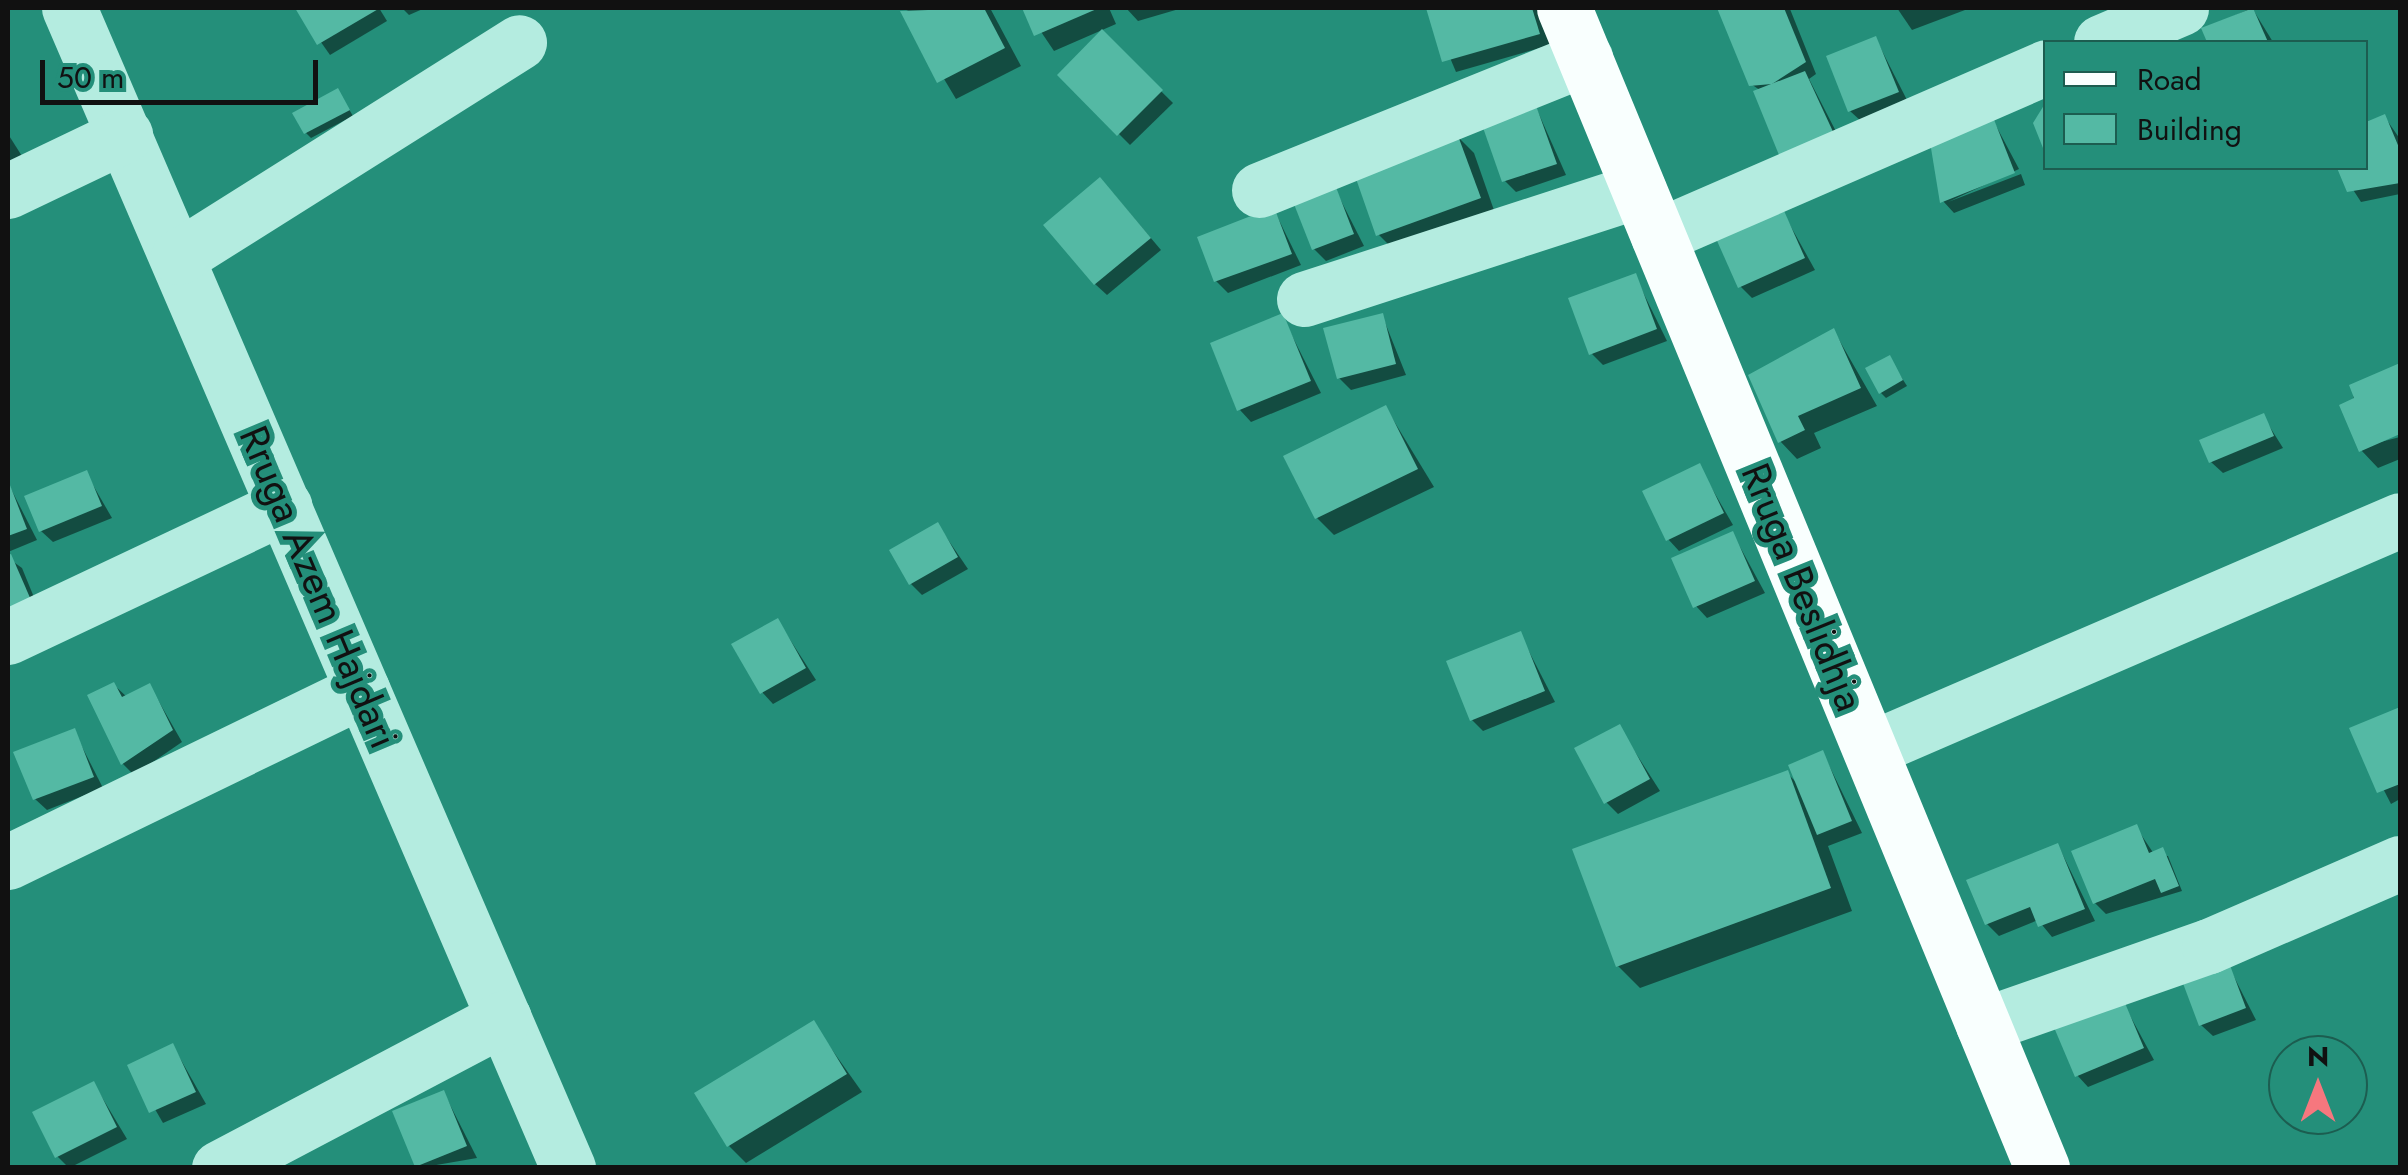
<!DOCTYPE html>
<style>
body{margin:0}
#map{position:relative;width:2408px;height:1175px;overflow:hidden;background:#248f7a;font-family:Jost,sans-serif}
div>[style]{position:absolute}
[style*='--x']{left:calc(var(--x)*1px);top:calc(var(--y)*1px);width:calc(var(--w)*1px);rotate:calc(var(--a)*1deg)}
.shadow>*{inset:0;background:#0007}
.building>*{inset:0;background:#54b9a4}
.minor>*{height:55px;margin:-27.5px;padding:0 27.5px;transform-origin:27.5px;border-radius:27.5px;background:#b4ece0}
.major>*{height:55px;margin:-27.5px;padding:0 27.5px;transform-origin:27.5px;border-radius:27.5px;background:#f9fffe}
span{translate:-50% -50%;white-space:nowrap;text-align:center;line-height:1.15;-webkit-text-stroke:10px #248f7a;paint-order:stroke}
.street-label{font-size:40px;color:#111}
.frame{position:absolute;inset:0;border:10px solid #111;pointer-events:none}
.legend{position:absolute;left:2043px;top:40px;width:325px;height:130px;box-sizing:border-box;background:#248f7a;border:2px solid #1c5d50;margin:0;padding:12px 18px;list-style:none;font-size:30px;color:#111}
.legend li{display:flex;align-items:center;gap:20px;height:50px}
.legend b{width:50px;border:2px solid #1c5d50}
.north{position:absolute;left:2268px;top:1035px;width:100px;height:100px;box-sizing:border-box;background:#248f7a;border:2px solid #1c5d50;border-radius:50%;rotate:0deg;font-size:28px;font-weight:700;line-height:40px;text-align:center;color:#111}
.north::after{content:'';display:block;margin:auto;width:35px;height:45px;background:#f6777e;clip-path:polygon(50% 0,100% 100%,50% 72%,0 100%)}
.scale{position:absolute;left:40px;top:60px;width:278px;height:45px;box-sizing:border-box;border:5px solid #111;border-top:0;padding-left:12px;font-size:30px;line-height:35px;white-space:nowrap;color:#111;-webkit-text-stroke:8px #248f7a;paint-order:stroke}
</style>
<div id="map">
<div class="shadow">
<div style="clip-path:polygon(297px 8px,379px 8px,387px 21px,330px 55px)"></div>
<div style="clip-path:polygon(402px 8px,425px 8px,409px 15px)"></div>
<div style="clip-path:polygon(913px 8px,990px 8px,1021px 66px,956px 99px,904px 12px)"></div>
<div style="clip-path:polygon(1025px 8px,1109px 8px,1116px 24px,1054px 51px)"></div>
<div style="clip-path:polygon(1126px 8px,1179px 8px,1179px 9px,1138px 21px)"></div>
<div style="clip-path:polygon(1429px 8px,1539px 8px,1550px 45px,1456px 72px)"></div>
<div style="clip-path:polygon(1897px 8px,1964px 8px,1965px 10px,1912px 30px)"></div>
<div style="clip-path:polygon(2252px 8px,2273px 42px,2210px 42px,2204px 29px)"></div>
<div style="clip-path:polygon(1790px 9px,1816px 74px,1809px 79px,1844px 147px,1751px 84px,1720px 10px)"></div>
<div style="clip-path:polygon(1102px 33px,1173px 103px,1130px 145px,1060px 75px)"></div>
<div style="clip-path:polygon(1876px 39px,1909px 104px,1862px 122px,1850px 111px)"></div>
<div style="clip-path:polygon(338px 91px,353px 116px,311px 138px,306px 133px)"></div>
<div style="clip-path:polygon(1534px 103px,1566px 175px,1516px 192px,1505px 181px)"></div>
<div style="clip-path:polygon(2384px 116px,2400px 139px,2400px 194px,2361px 202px,2339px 168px,2366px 168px,2366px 124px)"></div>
<div style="clip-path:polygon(1993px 120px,2019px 169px,1948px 202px,2021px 174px,2025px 185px,1954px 213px,1943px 201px)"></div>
<div style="clip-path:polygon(8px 134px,39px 183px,8px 198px)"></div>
<div style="clip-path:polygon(1456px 135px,1474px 153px,1496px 216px,1396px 252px,1378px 234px)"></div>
<div style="clip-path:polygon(1333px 185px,1364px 246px,1326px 261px,1314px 249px)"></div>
<div style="clip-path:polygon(1112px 192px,1161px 250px,1107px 295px,1095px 284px)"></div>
<div style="clip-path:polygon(1780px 207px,1815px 270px,1752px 298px,1740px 286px)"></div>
<div style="clip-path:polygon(1274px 210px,1301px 265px,1228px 293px,1216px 281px)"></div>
<div style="clip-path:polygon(1635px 276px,1667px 341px,1603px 365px,1592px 354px)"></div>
<div style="clip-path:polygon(1382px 315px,1406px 375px,1351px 390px,1339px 378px)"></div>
<div style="clip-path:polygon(1282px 316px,1321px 393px,1251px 422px,1240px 410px)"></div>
<div style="clip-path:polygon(1834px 331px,1877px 406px,1814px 433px,1821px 448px,1797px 459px,1780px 441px)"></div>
<div style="clip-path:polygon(1889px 358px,1907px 386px,1886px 398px,1881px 393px)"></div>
<div style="clip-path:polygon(2400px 366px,2400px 432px,2365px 446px,2400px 437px,2400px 459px,2378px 468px,2361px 450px,2352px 386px)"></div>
<div style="clip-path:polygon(1386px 408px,1434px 487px,1334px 535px,1317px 518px)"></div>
<div style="clip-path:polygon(2263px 416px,2283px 448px,2223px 473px,2211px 462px)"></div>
<div style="clip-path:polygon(1699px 466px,1733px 525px,1679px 551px,1668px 539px)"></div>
<div style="clip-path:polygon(86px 473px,112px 518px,53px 542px,41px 531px)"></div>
<div style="clip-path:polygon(8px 483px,37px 540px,8px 552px)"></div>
<div style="clip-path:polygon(938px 525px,968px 569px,922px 595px,911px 584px)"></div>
<div style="clip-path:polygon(1733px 534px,1765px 593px,1707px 618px,1696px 606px)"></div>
<div style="clip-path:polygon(8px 558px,22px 568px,40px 612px,8px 615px)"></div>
<div style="clip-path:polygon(778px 621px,816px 680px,773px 704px,762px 692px)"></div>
<div style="clip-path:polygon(1520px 634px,1555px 702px,1483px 731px,1472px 720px)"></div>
<div style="clip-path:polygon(114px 685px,127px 697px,150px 686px,182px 742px,134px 775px,123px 764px)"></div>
<div style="clip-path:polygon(2400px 710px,2400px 799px,2391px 804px,2353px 730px)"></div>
<div style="clip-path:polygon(1619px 727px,1660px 791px,1618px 814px,1606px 802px)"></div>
<div style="clip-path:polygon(74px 731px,103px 788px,47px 810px,35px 799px)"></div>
<div style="clip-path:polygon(1823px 753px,1862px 833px,1828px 846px,1852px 911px,1640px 988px,1618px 966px,1787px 773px,1798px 784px)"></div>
<div style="clip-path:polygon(2136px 827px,2154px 854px,2168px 856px,2182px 891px,2106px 914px,2095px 903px)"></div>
<div style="clip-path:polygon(2058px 845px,2095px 921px,2052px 937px,2038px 920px,1999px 936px,1987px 924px)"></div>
<div style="clip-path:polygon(2227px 963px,2256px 1020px,2213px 1036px,2201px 1025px)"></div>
<div style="clip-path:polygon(2121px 999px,2154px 1060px,2088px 1087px,2077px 1075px)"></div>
<div style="clip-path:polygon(813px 1023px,862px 1092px,746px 1163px,729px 1146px)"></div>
<div style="clip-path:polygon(173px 1046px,206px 1104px,163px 1123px,130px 1066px)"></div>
<div style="clip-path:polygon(94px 1084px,127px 1139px,69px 1168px,57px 1156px)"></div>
<div style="clip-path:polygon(444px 1093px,477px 1158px,419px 1168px,417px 1165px)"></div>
</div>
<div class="building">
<div style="clip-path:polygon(295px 8px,380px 8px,317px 45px)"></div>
<div style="clip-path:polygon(984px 8px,1005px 48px,937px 83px,900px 11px)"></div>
<div style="clip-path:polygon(1022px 8px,1099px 8px,1034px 36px)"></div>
<div style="clip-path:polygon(1426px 8px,1532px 8px,1540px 34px,1442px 62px)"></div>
<div style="clip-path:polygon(1717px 8px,1784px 8px,1806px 62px,1772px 84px,1749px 86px)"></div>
<div style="clip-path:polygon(2253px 8px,2268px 42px,2207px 42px,2201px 28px)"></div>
<div style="clip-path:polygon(1102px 29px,1163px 90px,1117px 136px,1057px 75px)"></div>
<div style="clip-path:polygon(1876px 36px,1899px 92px,1848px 112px,1826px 56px)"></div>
<div style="clip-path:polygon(1805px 71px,1835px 136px,1781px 160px,1753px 91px)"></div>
<div style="clip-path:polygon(338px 88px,350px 110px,304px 134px,292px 113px)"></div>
<div style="clip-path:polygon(1534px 100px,1557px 164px,1502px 182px,1480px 119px)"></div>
<div style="clip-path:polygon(2046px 102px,2046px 153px,2045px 153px,2033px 123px)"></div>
<div style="clip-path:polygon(2385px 114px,2400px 150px,2400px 183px,2347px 192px,2337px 168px,2366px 168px,2366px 122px)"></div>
<div style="clip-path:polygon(1993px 117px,2015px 173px,1940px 203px,1930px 142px)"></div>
<div style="clip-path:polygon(1457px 133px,1481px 198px,1376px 236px,1353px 170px)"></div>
<div style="clip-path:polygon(1100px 177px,1151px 238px,1094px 285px,1043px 225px)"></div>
<div style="clip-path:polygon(1334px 182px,1354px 234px,1312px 250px,1292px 199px)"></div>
<div style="clip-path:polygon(1781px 204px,1805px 258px,1738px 288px,1714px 234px)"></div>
<div style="clip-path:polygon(1274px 207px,1292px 254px,1214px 282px,1197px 237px)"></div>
<div style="clip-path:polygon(1636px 273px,1657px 329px,1589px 355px,1568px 298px)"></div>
<div style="clip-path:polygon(1283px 313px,1311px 381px,1237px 411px,1210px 343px)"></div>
<div style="clip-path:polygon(1383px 313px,1396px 364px,1337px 379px,1323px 328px)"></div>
<div style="clip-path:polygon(1834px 328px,1861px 388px,1798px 416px,1805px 430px,1778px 443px,1748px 375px)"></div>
<div style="clip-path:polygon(1890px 355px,1903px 380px,1879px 394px,1865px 368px)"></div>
<div style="clip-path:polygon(2400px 363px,2400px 434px,2359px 452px,2339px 405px,2354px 398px,2349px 385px)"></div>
<div style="clip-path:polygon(1386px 405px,1418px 469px,1315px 519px,1283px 456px)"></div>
<div style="clip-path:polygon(2264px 413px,2274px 436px,2209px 463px,2199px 440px)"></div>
<div style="clip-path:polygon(1700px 463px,1724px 513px,1666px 541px,1642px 491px)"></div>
<div style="clip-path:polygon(87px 470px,102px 506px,39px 532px,24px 496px)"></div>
<div style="clip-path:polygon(8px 480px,27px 529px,8px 536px)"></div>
<div style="clip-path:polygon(938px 522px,958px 557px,909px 585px,889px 550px)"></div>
<div style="clip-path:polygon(1733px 531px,1755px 581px,1693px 608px,1671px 558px)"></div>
<div style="clip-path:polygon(11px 554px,31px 600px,8px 610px,8px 555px)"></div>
<div style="clip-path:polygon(778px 618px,806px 668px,760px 694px,731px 644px)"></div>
<div style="clip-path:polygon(1521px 631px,1545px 691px,1470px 721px,1446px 661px)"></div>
<div style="clip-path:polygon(114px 682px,122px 697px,150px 683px,173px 730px,121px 765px,87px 695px)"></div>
<div style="clip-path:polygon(2400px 707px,2400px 784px,2377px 793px,2349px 728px)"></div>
<div style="clip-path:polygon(1620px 724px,1650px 779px,1604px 804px,1574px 748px)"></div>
<div style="clip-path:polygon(75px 728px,94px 777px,33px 800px,13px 752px)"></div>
<div style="clip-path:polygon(1823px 750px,1852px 821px,1817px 835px,1788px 765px)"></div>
<div style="clip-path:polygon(1788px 770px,1831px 888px,1616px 967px,1572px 849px)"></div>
<div style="clip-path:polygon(2137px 824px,2149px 853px,2163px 847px,2179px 886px,2161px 893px,2155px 879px,2093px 904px,2071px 851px)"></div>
<div style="clip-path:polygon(2058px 843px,2085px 909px,2038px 927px,2030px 907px,1985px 925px,1966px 880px)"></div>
<div style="clip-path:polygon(2228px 960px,2246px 1008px,2199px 1026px,2181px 978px)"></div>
<div style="clip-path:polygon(2122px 996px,2144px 1048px,2075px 1077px,2053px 1025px)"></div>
<div style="clip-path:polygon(814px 1020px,847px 1074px,727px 1147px,694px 1093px)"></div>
<div style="clip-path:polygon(173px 1043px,196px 1092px,149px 1113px,127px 1065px)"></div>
<div style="clip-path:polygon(94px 1081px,117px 1127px,55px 1158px,32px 1112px)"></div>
<div style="clip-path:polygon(444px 1090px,467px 1146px,415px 1167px,392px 1111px)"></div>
</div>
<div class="minor">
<div style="--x:69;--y:8;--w:1263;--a:66.72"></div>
<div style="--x:2101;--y:42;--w:87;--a:-23"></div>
<div style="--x:1259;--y:190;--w:352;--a:-22"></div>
<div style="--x:8;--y:191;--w:130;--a:-25.6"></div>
<div style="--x:1658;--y:236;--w:423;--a:-23.5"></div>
<div style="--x:178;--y:257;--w:403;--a:-32.2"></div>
<div style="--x:1304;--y:299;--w:352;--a:-18"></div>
<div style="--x:8;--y:637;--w:306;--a:-25.3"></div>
<div style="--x:1870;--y:749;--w:577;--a:-23.37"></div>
<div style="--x:8;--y:862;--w:394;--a:-25.9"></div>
<div style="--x:1983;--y:1025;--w:239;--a:-19.3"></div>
<div style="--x:2209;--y:946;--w:208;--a:-23.5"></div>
<div style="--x:219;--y:1168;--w:322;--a:-27.8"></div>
</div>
<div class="major">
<div style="--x:1564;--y:8;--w:1255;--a:67.6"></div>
</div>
<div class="street-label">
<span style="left:319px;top:587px;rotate:67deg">Rruga Azem Hajdari</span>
<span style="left:1803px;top:587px;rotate:68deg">Rruga Beslidhja</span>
</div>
<div class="frame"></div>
<ul class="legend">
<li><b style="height:12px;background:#f9fffe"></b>Road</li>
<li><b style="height:28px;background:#54b9a4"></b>Building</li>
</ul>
<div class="north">N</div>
<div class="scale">50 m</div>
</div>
